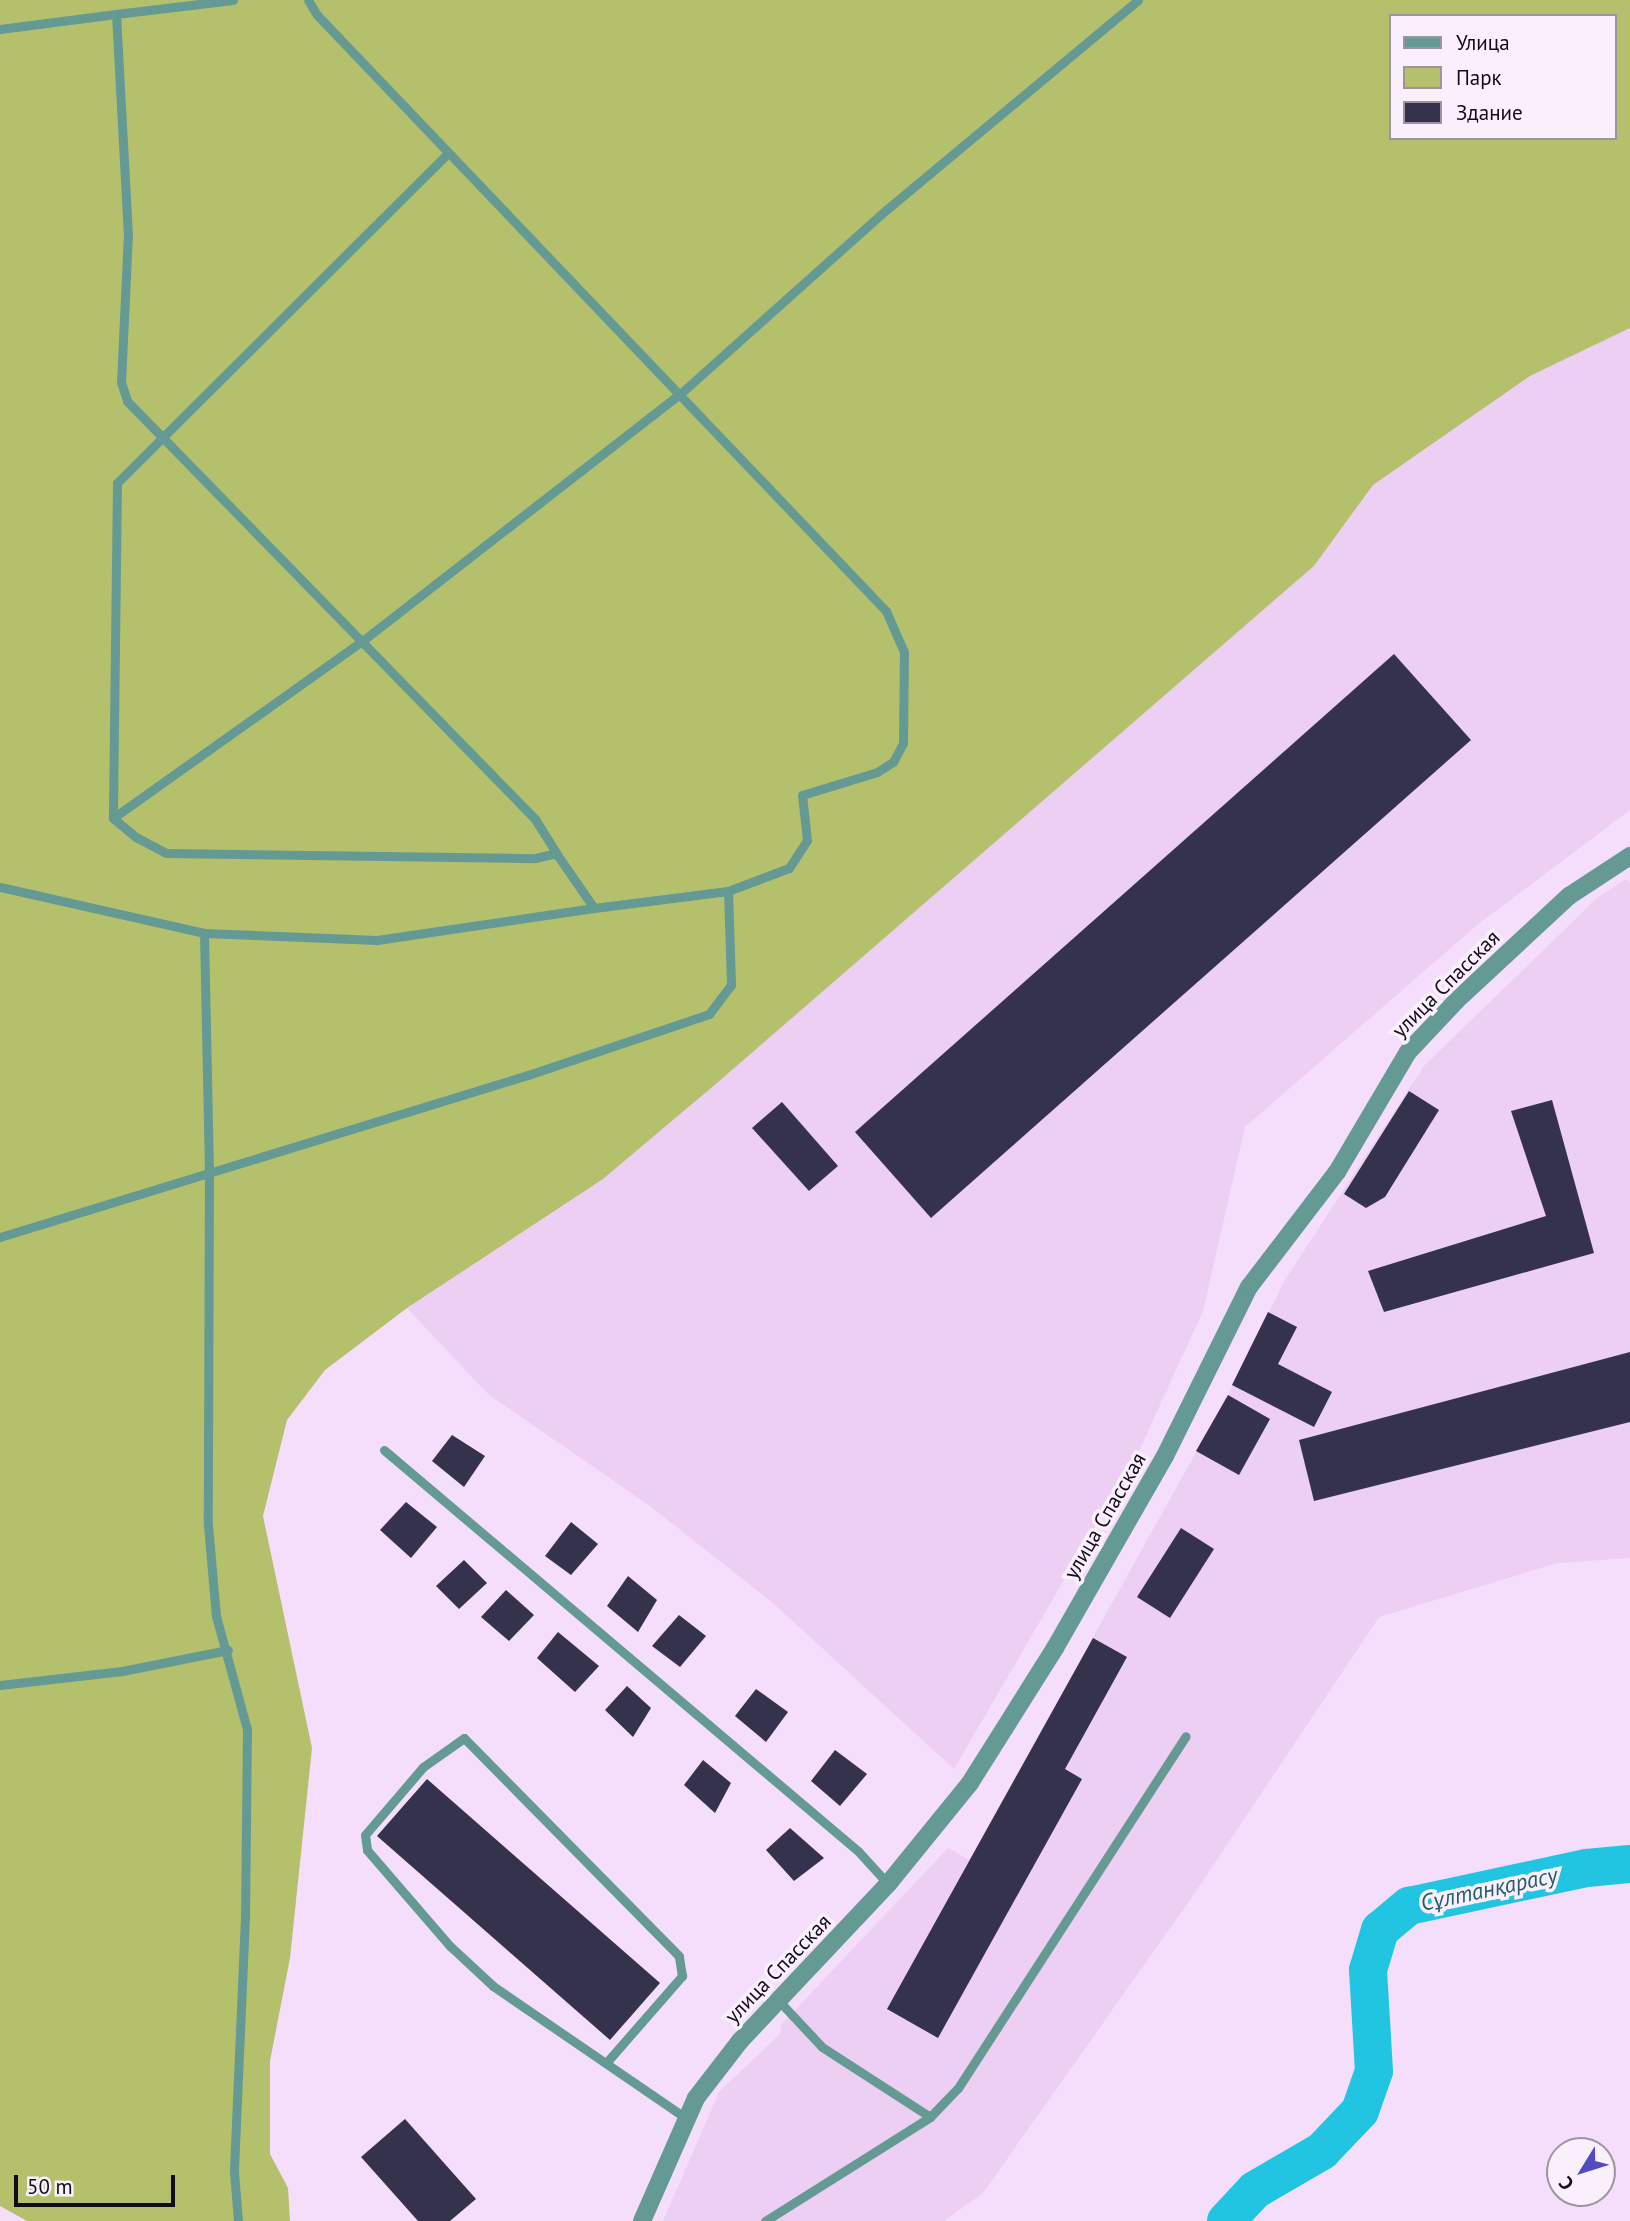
<!DOCTYPE html>
<meta charset="utf-8">
<style>
body{margin:0}
#map{position:relative;width:1630px;height:2221px;overflow:hidden;background:#f5ddfc;font-family:"PT Sans",sans-serif}
div>[style]{position:absolute}
[style*='--x']{left:calc(var(--x)*1px);top:calc(var(--y)*1px);width:calc(var(--w)*1px);rotate:calc(var(--a)*1deg)}
.built>*{inset:0;background:#eccff3}
.green>*{inset:0;background:#b5c06d}
.river>*{height:38px;margin:-19px;padding:0 19px;transform-origin:19px;border-radius:19px;background:#21c5e2}
.building>*{inset:0;background:#34324d}
.service>*{height:9px;margin:-4.5px;padding:0 4.5px;transform-origin:4.5px;border-radius:4.5px;background:#649a93}
.minor>*{height:18px;margin:-9px;padding:0 9px;transform-origin:9px;border-radius:9px;background:#649a93}
span{translate:-50% -50%;white-space:nowrap;text-align:center;line-height:1.15;-webkit-text-stroke:7px #faf0fc;paint-order:stroke}
.street-label{font-size:21px;color:#130b15}
.water-label{font-size:23px;color:#235e6b;font-style:italic}
.legend{position:absolute;left:1389px;top:14px;width:228px;height:126px;box-sizing:border-box;background:#faf0fc;border:2px solid #9e94a0;margin:0;padding:9px 12px;list-style:none;font-size:21px;color:#130b15}
.legend li{display:flex;align-items:center;gap:14px;height:35px}
.legend b{width:35px;border:2px solid #9e94a0}
.north{position:absolute;left:1546px;top:2137px;width:70px;height:70px;box-sizing:border-box;background:#faf0fc;border:2px solid #9e94a0;border-radius:50%;rotate:232deg;font-size:19px;font-weight:700;line-height:28px;text-align:center;color:#130b15}
.north::after{content:'';display:block;margin:auto;width:24px;height:32px;background:#524bc2;clip-path:polygon(50% 0,100% 100%,50% 72%,0 100%)}
.scale{position:absolute;left:14px;top:2175px;width:161px;height:32px;box-sizing:border-box;border:4px solid #130b15;border-top:0;padding-left:9px;font-size:21px;line-height:24px;white-space:nowrap;color:#130b15;-webkit-text-stroke:5px #faf0fc;paint-order:stroke}
</style>
<div id="map">
<div class="built">
<div style="clip-path:polygon(1630px 328px,1630px 810px,1477px 925px,1245px 1127px,1203px 1311px,1139px 1451px,954px 1769px,773px 1603px,650px 1506px,488px 1394px,407px 1308px,603px 1179px,717px 1083px,1314px 566px,1373px 485px,1530px 376px)"></div>
<div style="clip-path:polygon(1626px 879px,1630px 883px,1630px 1558px,1557px 1563px,1379px 1617px,1192px 1897px,983px 2193px,944px 2221px,663px 2221px,719px 2092px,780px 2034px,781px 2025px,948px 1848px,969px 1860px,1228px 1395px,1285px 1280px,1424px 1066px,1597px 898px)"></div>
</div>
<div class="green">
<div style="clip-path:polygon(evenodd,0 0,1630px 0,1630px 328px,1530px 376px,1373px 485px,1314px 566px,717px 1083px,603px 1179px,407px 1308px,325px 1370px,287px 1420px,263px 1516px,312px 1748px,290px 1958px,270px 2061px,270px 2154px,288px 2188px,290px 2221px,27px 2221px,0 2206px,0 0,1390px 16px,1614px 16px,1614px 138px,1390px 138px,1390px 16px)"></div>
</div>
<div class="river">
<div style="--x:1226;--y:2221;--w:42;--a:-46.9"></div>
<div style="--x:1255;--y:2190;--w:78;--a:-30.2"></div>
<div style="--x:1322;--y:2151;--w:55;--a:-46.5"></div>
<div style="--x:1360;--y:2111;--w:42;--a:-70.7"></div>
<div style="--x:1374;--y:2071;--w:101;--a:-93.4"></div>
<div style="--x:1368;--y:1970;--w:42;--a:-73.3"></div>
<div style="--x:1380;--y:1930;--w:38;--a:-40"></div>
<div style="--x:1409;--y:1906;--w:182;--a:-12.1"></div>
<div style="--x:1587;--y:1868;--w:43;--a:-5.3"></div>
</div>
<div class="building">
<div style="clip-path:polygon(1394px 654px,1471px 740px,931px 1218px,855px 1132px)"></div>
<div style="clip-path:polygon(1409px 1091px,1439px 1110px,1385px 1197px,1366px 1208px,1344px 1194px)"></div>
<div style="clip-path:polygon(1552px 1100px,1594px 1253px,1384px 1312px,1368px 1271px,1546px 1216px,1511px 1111px)"></div>
<div style="clip-path:polygon(782px 1102px,838px 1166px,809px 1191px,752px 1128px)"></div>
<div style="clip-path:polygon(1268px 1312px,1297px 1327px,1278px 1364px,1332px 1392px,1314px 1427px,1232px 1385px)"></div>
<div style="clip-path:polygon(1630px 1352px,1630px 1422px,1314px 1501px,1299px 1440px)"></div>
<div style="clip-path:polygon(1228px 1395px,1270px 1419px,1239px 1475px,1196px 1451px)"></div>
<div style="clip-path:polygon(452px 1435px,485px 1456px,464px 1487px,432px 1461px)"></div>
<div style="clip-path:polygon(406px 1502px,437px 1527px,411px 1558px,380px 1530px)"></div>
<div style="clip-path:polygon(571px 1522px,598px 1544px,571px 1575px,545px 1556px)"></div>
<div style="clip-path:polygon(1181px 1528px,1214px 1549px,1170px 1618px,1137px 1597px)"></div>
<div style="clip-path:polygon(464px 1560px,487px 1583px,459px 1609px,436px 1586px)"></div>
<div style="clip-path:polygon(628px 1576px,657px 1600px,638px 1632px,607px 1606px)"></div>
<div style="clip-path:polygon(506px 1590px,534px 1615px,509px 1641px,481px 1617px)"></div>
<div style="clip-path:polygon(679px 1615px,706px 1636px,680px 1667px,652px 1646px)"></div>
<div style="clip-path:polygon(558px 1632px,599px 1666px,575px 1692px,537px 1658px)"></div>
<div style="clip-path:polygon(1093px 1638px,1127px 1657px,1065px 1769px,1082px 1779px,938px 2038px,887px 2009px)"></div>
<div style="clip-path:polygon(627px 1686px,651px 1708px,633px 1737px,605px 1710px)"></div>
<div style="clip-path:polygon(756px 1689px,788px 1712px,766px 1742px,735px 1716px)"></div>
<div style="clip-path:polygon(835px 1750px,867px 1774px,840px 1806px,811px 1781px)"></div>
<div style="clip-path:polygon(703px 1760px,731px 1783px,715px 1813px,684px 1785px)"></div>
<div style="clip-path:polygon(427px 1779px,660px 1983px,610px 2040px,377px 1836px)"></div>
<div style="clip-path:polygon(790px 1828px,824px 1858px,794px 1881px,766px 1850px)"></div>
<div style="clip-path:polygon(405px 2119px,476px 2199px,450px 2221px,418px 2221px,361px 2157px)"></div>
</div>
<div class="service">
<div style="--x:233;--y:0;--w:118;--a:173.2"></div>
<div style="--x:116;--y:14;--w:220;--a:86.9"></div>
<div style="--x:128;--y:234;--w:148;--a:92.7"></div>
<div style="--x:121;--y:382;--w:20;--a:72"></div>
<div style="--x:127;--y:401;--w:584;--a:45.69"></div>
<div style="--x:535;--y:819;--w:40;--a:58"></div>
<div style="--x:0;--y:29;--w:117;--a:-7.4"></div>
<div style="--x:448;--y:153;--w:467;--a:135.1"></div>
<div style="--x:117;--y:483;--w:335;--a:90.7"></div>
<div style="--x:113;--y:818;--w:30;--a:40"></div>
<div style="--x:136;--y:837;--w:34;--a:28"></div>
<div style="--x:166;--y:853;--w:369;--a:0.8"></div>
<div style="--x:535;--y:858;--w:22;--a:-13"></div>
<div style="--x:556;--y:853;--w:67;--a:55.4"></div>
<div style="--x:594;--y:908;--w:135;--a:-7.2"></div>
<div style="--x:113;--y:818;--w:304;--a:-35.4"></div>
<div style="--x:361;--y:642;--w:404;--a:-37.9"></div>
<div style="--x:680;--y:394;--w:276;--a:-41.8"></div>
<div style="--x:886;--y:210;--w:328;--a:-39.8"></div>
<div style="--x:0;--y:887;--w:209;--a:12.7"></div>
<div style="--x:204;--y:933;--w:173;--a:2.3"></div>
<div style="--x:377;--y:940;--w:219;--a:-8.4"></div>
<div style="--x:204;--y:933;--w:238;--a:88.8"></div>
<div style="--x:209;--y:1171;--w:354;--a:90.2"></div>
<div style="--x:208;--y:1525;--w:91;--a:85"></div>
<div style="--x:216;--y:1616;--w:117;--a:74.7"></div>
<div style="--x:247;--y:1729;--w:188;--a:90.6"></div>
<div style="--x:245;--y:1917;--w:255;--a:92.5"></div>
<div style="--x:234;--y:2172;--w:49;--a:85.3"></div>
<div style="--x:0;--y:1237;--w:552;--a:-17.06"></div>
<div style="--x:528;--y:1075;--w:191;--a:-18.6"></div>
<div style="--x:709;--y:1014;--w:36;--a:-53"></div>
<div style="--x:731;--y:985;--w:94;--a:-91.8"></div>
<div style="--x:728;--y:891;--w:65;--a:-20.7"></div>
<div style="--x:789;--y:868;--w:33;--a:-57"></div>
<div style="--x:807;--y:840;--w:45;--a:-96.3"></div>
<div style="--x:802;--y:795;--w:78;--a:-17"></div>
<div style="--x:877;--y:772;--w:19;--a:-32"></div>
<div style="--x:893;--y:762;--w:21;--a:-62"></div>
<div style="--x:903;--y:743;--w:91;--a:-89.4"></div>
<div style="--x:904;--y:652;--w:45;--a:-113.7"></div>
<div style="--x:886;--y:611;--w:824;--a:-133.67"></div>
<div style="--x:317;--y:15;--w:17;--a:-121"></div>
<div style="--x:384;--y:1450;--w:621;--a:40.23"></div>
<div style="--x:858;--y:1851;--w:45;--a:47.7"></div>
<div style="--x:0;--y:1685;--w:123;--a:-6.5"></div>
<div style="--x:122;--y:1671;--w:108;--a:-11.2"></div>
<div style="--x:779;--y:2001;--w:63;--a:46.9"></div>
<div style="--x:822;--y:2047;--w:129;--a:32.9"></div>
<div style="--x:606;--y:2063;--w:116;--a:-48.9"></div>
<div style="--x:682;--y:1976;--w:20;--a:-99"></div>
<div style="--x:679;--y:1956;--w:306;--a:-134.6"></div>
<div style="--x:464;--y:1738;--w:50;--a:144.7"></div>
<div style="--x:423;--y:1767;--w:89;--a:130.5"></div>
<div style="--x:365;--y:1835;--w:15;--a:82"></div>
<div style="--x:367;--y:1850;--w:127;--a:49.2"></div>
<div style="--x:450;--y:1946;--w:59;--a:42.9"></div>
<div style="--x:493;--y:1986;--w:235;--a:34.4"></div>
<div style="--x:765;--y:2221;--w:195;--a:-32.2"></div>
<div style="--x:930;--y:2117;--w:40;--a:-46"></div>
<div style="--x:958;--y:2088;--w:419;--a:-57.1"></div>
</div>
<div class="minor">
<div style="--x:642;--y:2221;--w:134;--a:-66.3"></div>
<div style="--x:696;--y:2098;--w:72;--a:-52.3"></div>
<div style="--x:740;--y:2041;--w:216;--a:-46.7"></div>
<div style="--x:888;--y:1884;--w:130;--a:-50.9"></div>
<div style="--x:970;--y:1783;--w:160;--a:-57.8"></div>
<div style="--x:1055;--y:1648;--w:221;--a:-60.2"></div>
<div style="--x:1165;--y:1456;--w:189;--a:-63.6"></div>
<div style="--x:1249;--y:1287;--w:145;--a:-52.6"></div>
<div style="--x:1337;--y:1172;--w:139;--a:-59.4"></div>
<div style="--x:1408;--y:1052;--w:71;--a:-46.7"></div>
<div style="--x:1457;--y:1000;--w:153;--a:-42.9"></div>
<div style="--x:1569;--y:896;--w:73;--a:-33.3"></div>
</div>
<div class="street-label">
<span style="left:1446px;top:984px;rotate:-45deg">улица Спасская</span>
<span style="left:1105px;top:1516px;rotate:-60deg">улица Спасская</span>
<span style="left:778px;top:1969px;rotate:-46deg">улица Спасская</span>
</div>
<div class="water-label">
<span style="left:1489px;top:1889px;rotate:-12deg">Сұлтанқарасу</span>
</div>
<ul class="legend">
<li><b style="height:9px;background:#649a93"></b>Улица</li>
<li><b style="height:19px;background:#b5c06d"></b>Парк</li>
<li><b style="height:19px;background:#34324d"></b>Здание</li>
</ul>
<div class="north">С</div>
<div class="scale">50 m</div>
</div>
